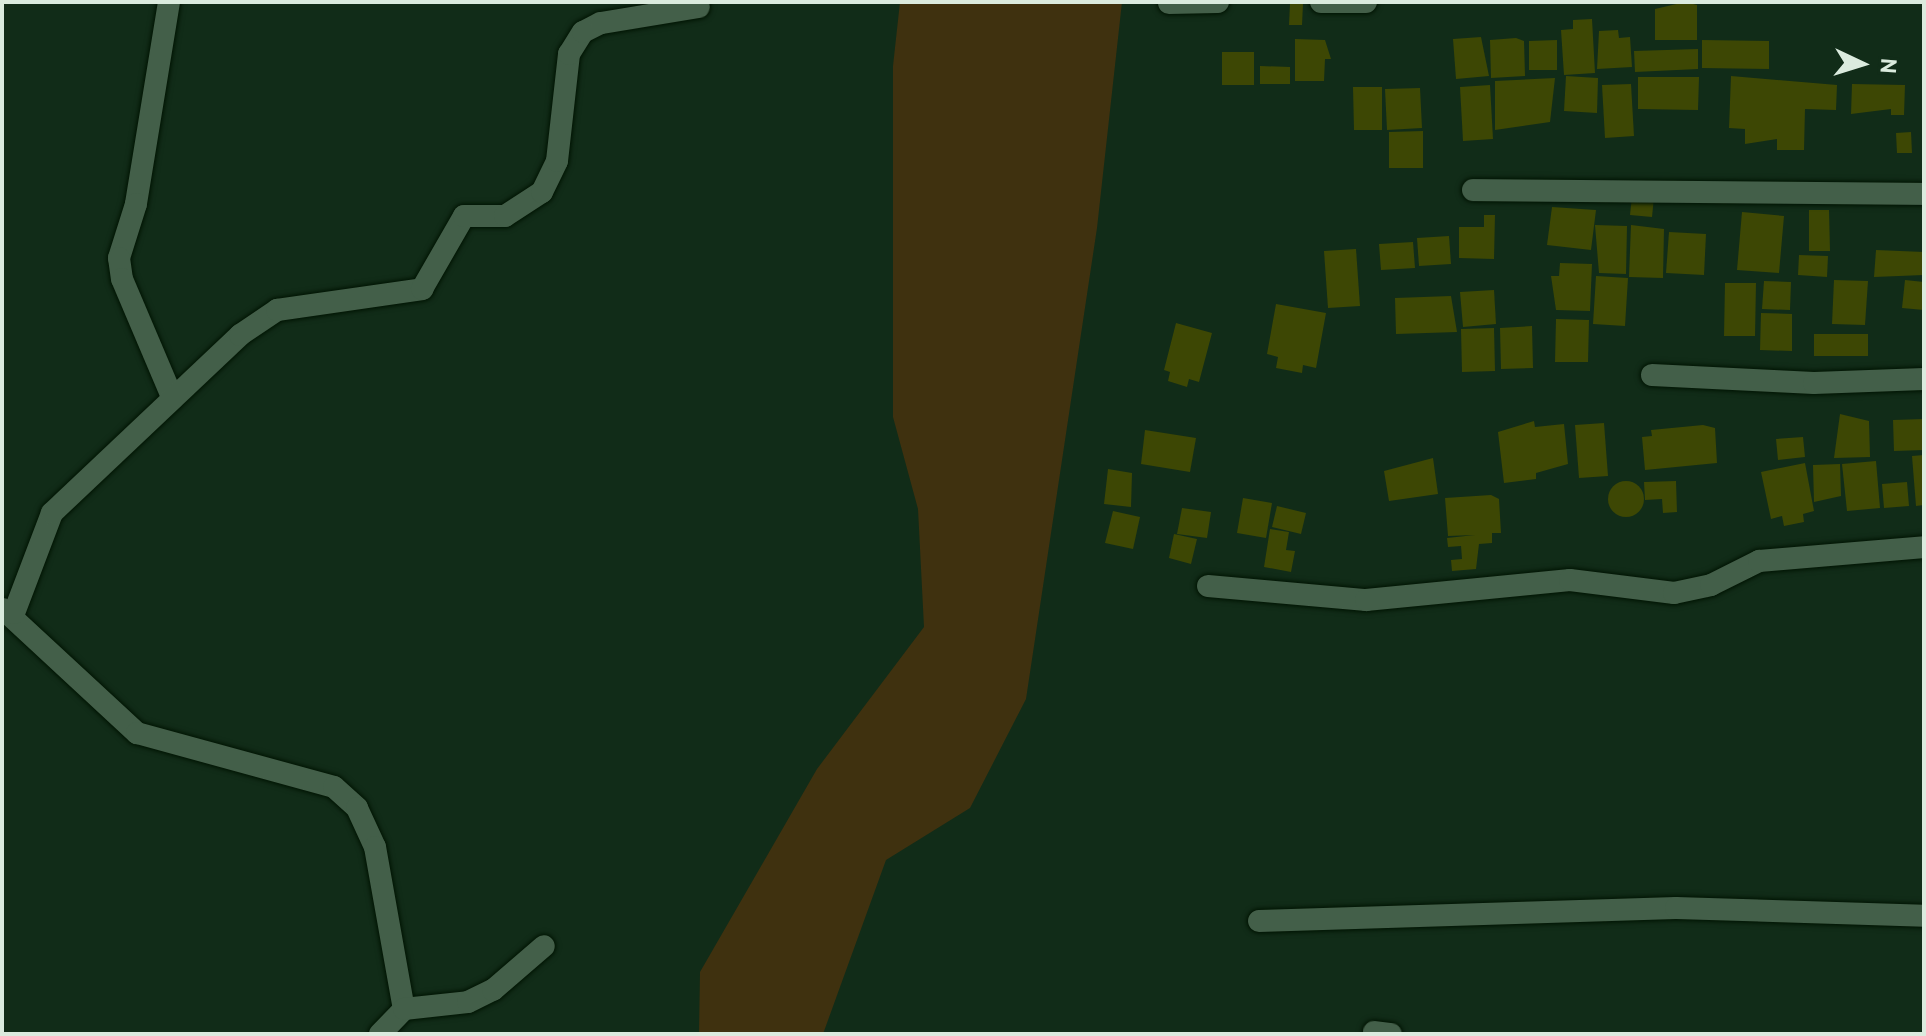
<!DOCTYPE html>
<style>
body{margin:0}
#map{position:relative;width:1926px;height:1036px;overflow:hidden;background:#112c18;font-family:Overpass,sans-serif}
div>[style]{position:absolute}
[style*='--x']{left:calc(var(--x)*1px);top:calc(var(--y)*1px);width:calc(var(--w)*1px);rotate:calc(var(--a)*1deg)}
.green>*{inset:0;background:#3f310f}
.building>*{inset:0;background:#3d4704}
.round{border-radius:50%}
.roads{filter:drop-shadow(0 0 2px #001403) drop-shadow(0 0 2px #001403)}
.minor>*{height:22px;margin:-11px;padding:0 11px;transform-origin:11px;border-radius:11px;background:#435f49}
span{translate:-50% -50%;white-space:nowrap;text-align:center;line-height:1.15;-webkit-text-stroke:7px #112c18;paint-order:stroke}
.frame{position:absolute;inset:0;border:4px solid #dbebde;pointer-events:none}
.north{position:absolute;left:1822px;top:24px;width:80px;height:80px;-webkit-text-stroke:6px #112c18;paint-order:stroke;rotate:94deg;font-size:22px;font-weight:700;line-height:32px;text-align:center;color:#dbebde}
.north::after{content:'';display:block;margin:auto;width:28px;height:36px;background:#dbebde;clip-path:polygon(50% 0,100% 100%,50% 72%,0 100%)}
</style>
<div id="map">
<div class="green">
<div style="clip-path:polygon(900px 2px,1122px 2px,1097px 228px,1026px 699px,970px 808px,886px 860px,823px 1034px,699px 1034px,700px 972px,817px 769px,924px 627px,918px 509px,893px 417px,893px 66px)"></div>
</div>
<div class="building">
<div style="clip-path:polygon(1685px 2px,1697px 5px,1697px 40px,1655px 40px,1655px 9px)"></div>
<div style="clip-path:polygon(1290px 4px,1303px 4px,1302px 25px,1289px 25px)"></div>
<div style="clip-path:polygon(1592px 19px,1595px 73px,1564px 75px,1561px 30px,1573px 29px,1573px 20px)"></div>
<div style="clip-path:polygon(1618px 30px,1619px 38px,1630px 37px,1632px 67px,1597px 69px,1599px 31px)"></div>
<div style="clip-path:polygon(1481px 37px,1489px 76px,1456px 79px,1453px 39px)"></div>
<div style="clip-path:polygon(1516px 38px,1524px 41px,1525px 76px,1491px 78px,1490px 40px)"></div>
<div style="clip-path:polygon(1295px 39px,1325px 40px,1331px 59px,1325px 59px,1324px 81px,1295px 81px)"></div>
<div style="clip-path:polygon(1557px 40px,1557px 70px,1529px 70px,1529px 41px)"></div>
<div style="clip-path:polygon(1702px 40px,1769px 41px,1769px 69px,1702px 68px)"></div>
<div style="clip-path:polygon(1698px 49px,1698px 69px,1635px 72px,1634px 51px)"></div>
<div style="clip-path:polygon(1222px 52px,1254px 52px,1254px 85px,1222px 85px)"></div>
<div style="clip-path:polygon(1260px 66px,1290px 67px,1290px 84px,1260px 84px)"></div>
<div style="clip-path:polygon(1566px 76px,1598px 78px,1597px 113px,1564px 111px)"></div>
<div style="clip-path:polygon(1731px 76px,1837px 85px,1836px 110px,1805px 109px,1804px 150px,1777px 150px,1777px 139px,1745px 144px,1745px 129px,1729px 128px)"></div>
<div style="clip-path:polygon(1638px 77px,1699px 77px,1698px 110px,1638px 109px)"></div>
<div style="clip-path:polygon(1555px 78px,1550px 122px,1495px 130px,1495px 81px)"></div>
<div style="clip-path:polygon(1631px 84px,1634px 136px,1605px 138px,1602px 85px)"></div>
<div style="clip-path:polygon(1852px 84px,1905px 85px,1904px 115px,1891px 115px,1891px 109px,1851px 114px)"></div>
<div style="clip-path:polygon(1490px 85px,1493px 139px,1463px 141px,1460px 87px)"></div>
<div style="clip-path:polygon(1353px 87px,1382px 87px,1382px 130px,1354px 130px)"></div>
<div style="clip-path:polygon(1420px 88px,1422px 128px,1387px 130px,1385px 89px)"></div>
<div style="clip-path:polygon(1423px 131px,1423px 168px,1389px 168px,1389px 132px)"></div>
<div style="clip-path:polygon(1911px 132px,1912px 153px,1897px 153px,1896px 133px)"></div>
<div style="clip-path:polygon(1632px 196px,1654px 197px,1652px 217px,1630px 215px)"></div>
<div style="clip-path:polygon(1552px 207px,1596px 210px,1591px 250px,1547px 245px)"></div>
<div style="clip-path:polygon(1809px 210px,1829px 210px,1830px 251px,1809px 251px)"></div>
<div style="clip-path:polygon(1742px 212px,1784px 216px,1779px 273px,1737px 270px)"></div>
<div style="clip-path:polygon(1484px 215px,1495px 215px,1494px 259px,1459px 258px,1459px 227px,1484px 227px)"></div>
<div style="clip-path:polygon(1595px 225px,1627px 226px,1626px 274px,1599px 273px)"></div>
<div style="clip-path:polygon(1631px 225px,1664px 229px,1663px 278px,1629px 277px)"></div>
<div style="clip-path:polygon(1669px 232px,1706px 234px,1704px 275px,1666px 273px)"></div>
<div style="clip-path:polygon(1449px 236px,1451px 264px,1419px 266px,1417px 238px)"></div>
<div style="clip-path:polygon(1413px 242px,1415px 268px,1381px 270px,1379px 244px)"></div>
<div style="clip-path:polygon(1356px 249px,1360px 306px,1328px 308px,1324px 251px)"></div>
<div style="clip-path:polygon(1876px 250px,1924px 252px,1924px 275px,1874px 277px)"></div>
<div style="clip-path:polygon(1799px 255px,1828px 256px,1827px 277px,1798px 275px)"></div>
<div style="clip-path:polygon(1560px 263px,1592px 264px,1590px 311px,1556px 310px,1551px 276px,1559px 276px)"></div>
<div style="clip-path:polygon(1596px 276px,1628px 278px,1625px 326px,1593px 324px)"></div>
<div style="clip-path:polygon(1834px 280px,1868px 281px,1865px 325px,1832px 324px)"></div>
<div style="clip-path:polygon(1905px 280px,1924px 282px,1924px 310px,1902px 308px)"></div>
<div style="clip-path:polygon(1764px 281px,1791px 282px,1790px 310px,1762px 309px)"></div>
<div style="clip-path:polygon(1725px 283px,1756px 283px,1755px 336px,1724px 336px)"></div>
<div style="clip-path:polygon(1494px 290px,1496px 324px,1463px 327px,1460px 292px)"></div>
<div style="clip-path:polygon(1451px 296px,1457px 332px,1396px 334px,1395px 298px)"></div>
<div style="clip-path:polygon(1276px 304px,1326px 313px,1316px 368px,1303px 365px,1302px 373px,1276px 368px,1278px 357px,1267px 354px)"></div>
<div style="clip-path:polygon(1761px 313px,1792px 314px,1792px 351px,1760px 350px)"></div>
<div style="clip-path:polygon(1556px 319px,1589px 320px,1588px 362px,1555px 362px)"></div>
<div style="clip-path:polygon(1176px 323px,1212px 333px,1199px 382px,1189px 379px,1187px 387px,1168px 381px,1170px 372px,1164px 370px)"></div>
<div style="clip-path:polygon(1532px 326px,1533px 368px,1501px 369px,1500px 328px)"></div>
<div style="clip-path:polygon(1494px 328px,1495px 371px,1462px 372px,1461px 329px)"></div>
<div style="clip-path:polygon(1814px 334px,1868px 334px,1868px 356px,1814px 356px)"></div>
<div style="clip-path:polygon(1840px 414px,1869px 421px,1870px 457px,1834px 458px)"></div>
<div style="clip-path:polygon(1924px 419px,1924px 450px,1894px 451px,1893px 420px)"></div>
<div style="clip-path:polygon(1534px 421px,1535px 427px,1564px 424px,1568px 464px,1536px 473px,1536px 479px,1504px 483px,1498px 432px)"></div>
<div style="clip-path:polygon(1604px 423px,1608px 476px,1579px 478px,1575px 425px)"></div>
<div style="clip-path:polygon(1703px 425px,1715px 428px,1717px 463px,1645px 470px,1642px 437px,1652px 436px,1651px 430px)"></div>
<div style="clip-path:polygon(1145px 430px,1196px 438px,1190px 472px,1141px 464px)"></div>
<div style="clip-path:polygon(1803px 437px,1805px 457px,1778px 460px,1776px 439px)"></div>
<div style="clip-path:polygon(1924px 455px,1924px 505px,1916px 506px,1912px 456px)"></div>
<div style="clip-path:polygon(1433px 458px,1438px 494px,1389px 501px,1384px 471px)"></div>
<div style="clip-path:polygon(1876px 461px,1880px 508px,1847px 511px,1842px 464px)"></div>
<div style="clip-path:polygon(1805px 463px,1814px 511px,1803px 514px,1804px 522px,1784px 526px,1782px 516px,1771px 519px,1761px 472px)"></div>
<div style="clip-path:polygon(1840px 464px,1841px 496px,1814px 502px,1813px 465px)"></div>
<div style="clip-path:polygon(1108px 469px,1132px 473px,1131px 507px,1104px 504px)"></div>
<div style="clip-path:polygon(1676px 481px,1677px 512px,1663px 513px,1662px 499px,1645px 500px,1644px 482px)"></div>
<div class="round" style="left:1608px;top:481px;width:36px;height:36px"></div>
<div style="clip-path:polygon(1907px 482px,1909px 506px,1884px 508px,1882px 484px)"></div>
<div style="clip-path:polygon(1491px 495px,1499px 499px,1501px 533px,1492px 533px,1492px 543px,1479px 544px,1476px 569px,1452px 571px,1451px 560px,1462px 559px,1461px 546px,1448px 547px,1447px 538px,1475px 535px,1448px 536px,1445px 498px)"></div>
<div style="clip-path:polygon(1243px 498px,1272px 503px,1266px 538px,1237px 533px)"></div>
<div style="clip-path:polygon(1277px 506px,1306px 513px,1301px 534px,1272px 527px)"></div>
<div style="clip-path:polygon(1182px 508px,1211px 512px,1207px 538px,1177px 534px)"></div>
<div style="clip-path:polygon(1113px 511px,1140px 517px,1133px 549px,1105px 543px)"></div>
<div style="clip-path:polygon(1270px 529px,1289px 532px,1286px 550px,1295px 551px,1291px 572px,1264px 567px)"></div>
<div style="clip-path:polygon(1174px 534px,1197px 539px,1191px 564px,1169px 558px)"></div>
</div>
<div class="roads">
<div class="minor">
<div style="--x:169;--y:2;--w:205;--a:99.3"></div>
<div style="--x:136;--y:204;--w:57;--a:107.5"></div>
<div style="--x:119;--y:258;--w:21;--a:82"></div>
<div style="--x:122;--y:279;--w:130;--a:67"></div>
<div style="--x:1321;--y:2;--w:45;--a:0"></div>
<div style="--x:1169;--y:3;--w:49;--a:-1.2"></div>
<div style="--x:1473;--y:190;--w:451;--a:0.5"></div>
<div style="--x:1652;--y:375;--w:162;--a:2.8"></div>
<div style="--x:1814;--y:383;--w:110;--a:-2.1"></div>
<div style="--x:1208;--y:586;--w:159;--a:5.1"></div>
<div style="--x:1366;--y:600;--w:205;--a:-5.6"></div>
<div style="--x:1570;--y:580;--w:105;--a:7.1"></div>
<div style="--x:1674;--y:593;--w:38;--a:-12"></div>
<div style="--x:1711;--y:585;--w:54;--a:-26.6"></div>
<div style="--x:1759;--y:561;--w:166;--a:-4.8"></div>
<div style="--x:3;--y:609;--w:183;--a:42.8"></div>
<div style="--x:137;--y:733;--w:204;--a:15.3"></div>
<div style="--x:334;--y:787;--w:31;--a:42"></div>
<div style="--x:357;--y:808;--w:43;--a:65.2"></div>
<div style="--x:375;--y:847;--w:165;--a:79.9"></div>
<div style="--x:14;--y:613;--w:107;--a:-69.2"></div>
<div style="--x:52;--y:513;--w:259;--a:-43.4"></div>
<div style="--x:240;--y:335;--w:45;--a:-34"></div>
<div style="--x:277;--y:310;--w:147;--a:-8.2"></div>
<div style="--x:422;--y:289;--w:84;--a:-60.1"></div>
<div style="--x:464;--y:216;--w:41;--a:0"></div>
<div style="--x:505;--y:216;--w:44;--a:-33"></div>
<div style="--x:542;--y:192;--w:34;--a:-64"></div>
<div style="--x:557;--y:161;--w:108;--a:-83.6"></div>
<div style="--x:569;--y:54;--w:26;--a:-58"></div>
<div style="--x:583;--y:32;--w:20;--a:-27"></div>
<div style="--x:601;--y:23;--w:99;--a:-9.3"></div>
<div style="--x:1259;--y:921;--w:417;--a:-1.8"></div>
<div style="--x:1676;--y:908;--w:248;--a:1.8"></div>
<div style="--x:1374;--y:1032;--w:17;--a:7"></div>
<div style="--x:380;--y:1034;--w:35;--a:-46"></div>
<div style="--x:404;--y:1009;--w:64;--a:-6.2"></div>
<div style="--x:468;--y:1002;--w:28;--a:-26"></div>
<div style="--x:493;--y:990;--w:67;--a:-40.8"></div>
</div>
</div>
<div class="frame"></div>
<div class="north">N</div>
</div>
